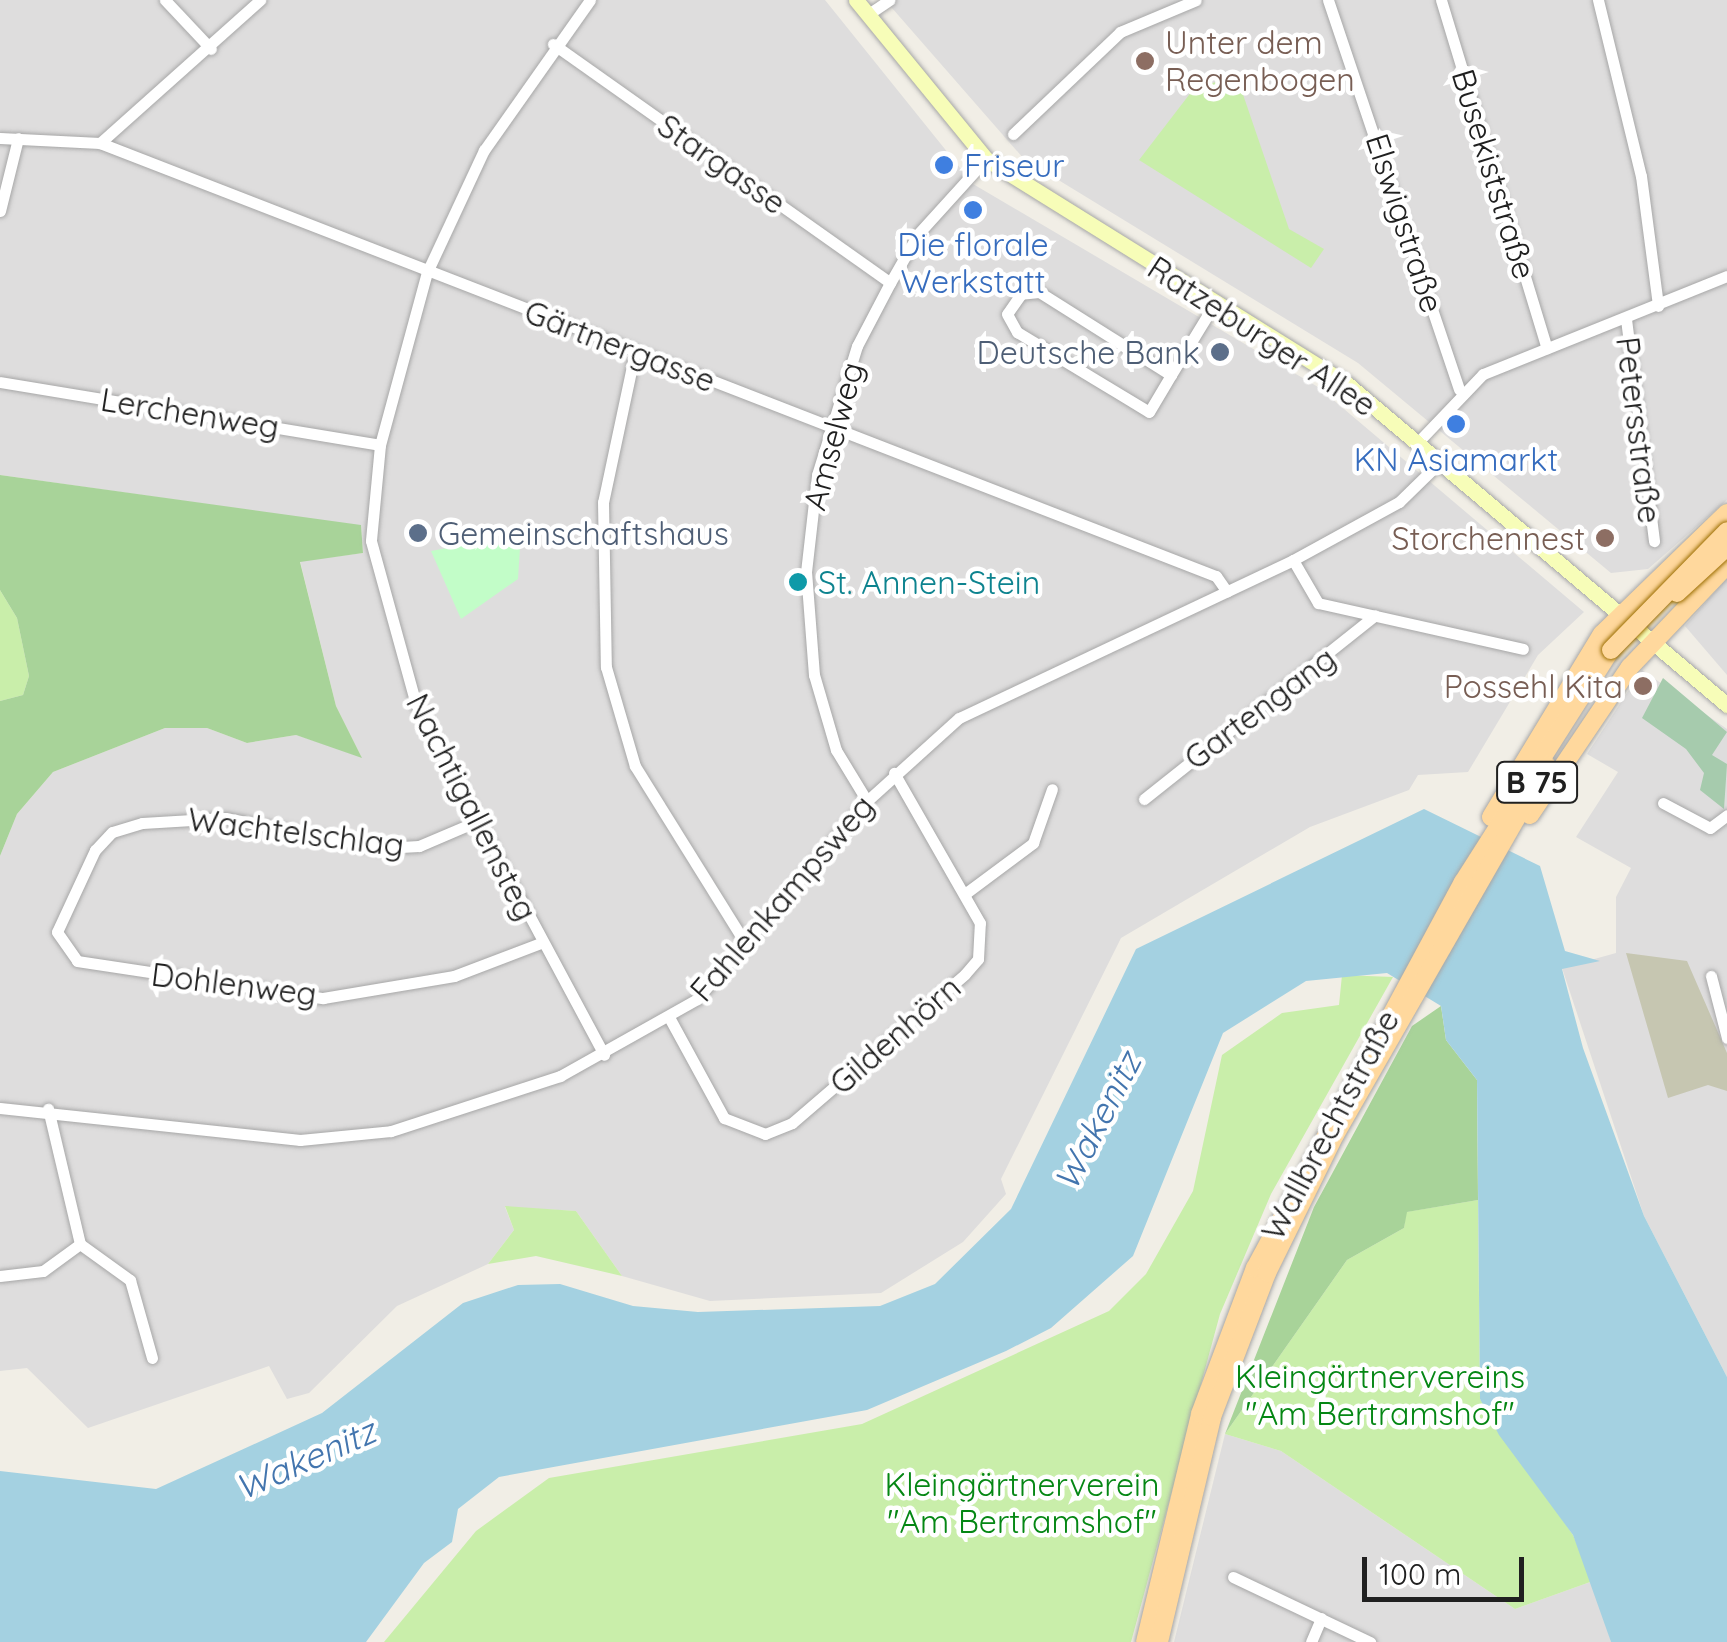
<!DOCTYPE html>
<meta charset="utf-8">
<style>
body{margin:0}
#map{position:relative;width:1727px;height:1642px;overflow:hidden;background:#f1eee6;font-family:Quicksand,sans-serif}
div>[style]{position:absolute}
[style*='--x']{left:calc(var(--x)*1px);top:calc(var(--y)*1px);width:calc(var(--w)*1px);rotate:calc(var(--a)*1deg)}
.residential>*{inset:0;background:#dedddd}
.construction>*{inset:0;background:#c6c6b1}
.grass>*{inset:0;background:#c9eeaa}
.forest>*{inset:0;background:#a8d399}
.cemetery>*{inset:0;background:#a6cbad}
.park>*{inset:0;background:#c2fdc8}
.water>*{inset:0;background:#a4d1e1}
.roads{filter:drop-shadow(0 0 2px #a7a7a7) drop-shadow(0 0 2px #a7a7a7)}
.minor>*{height:11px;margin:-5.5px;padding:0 5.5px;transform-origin:5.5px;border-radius:5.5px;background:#fff}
.secondary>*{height:15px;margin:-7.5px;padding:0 7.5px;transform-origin:7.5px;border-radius:7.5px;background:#f7fdb8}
.primary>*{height:18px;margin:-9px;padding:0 9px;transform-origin:9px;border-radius:9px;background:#ffd89d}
.bridges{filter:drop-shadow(0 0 2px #9c6e00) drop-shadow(0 0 2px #9c6e00)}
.primary-bridge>*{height:18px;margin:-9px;padding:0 9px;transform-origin:9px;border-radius:9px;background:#ffd89d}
.dots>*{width:28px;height:28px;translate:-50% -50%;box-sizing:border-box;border:5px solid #fff;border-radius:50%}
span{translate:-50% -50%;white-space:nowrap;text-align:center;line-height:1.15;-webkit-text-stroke:9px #fff;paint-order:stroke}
.shield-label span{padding:2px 8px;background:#fff;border:2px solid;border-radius:8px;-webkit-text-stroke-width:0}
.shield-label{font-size:30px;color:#202020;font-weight:700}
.education-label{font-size:32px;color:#785e54}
.left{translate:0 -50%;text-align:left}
.right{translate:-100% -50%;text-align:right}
.street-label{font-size:32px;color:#202020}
.shop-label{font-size:32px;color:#366cbe}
.service-label{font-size:32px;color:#4e5e75}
.culture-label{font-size:32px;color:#0d838f}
.park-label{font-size:32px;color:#058714}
.water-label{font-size:35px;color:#4375ae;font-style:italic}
.scale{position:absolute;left:1362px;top:1557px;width:162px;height:45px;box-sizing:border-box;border:5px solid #202020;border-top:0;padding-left:12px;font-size:30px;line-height:35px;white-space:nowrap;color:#202020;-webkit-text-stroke:8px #fff;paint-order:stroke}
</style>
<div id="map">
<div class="residential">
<div style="clip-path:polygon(0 0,825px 0,973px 184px,1318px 387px,1584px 612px,1538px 655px,1468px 772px,1418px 775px,1409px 790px,1310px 827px,1121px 938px,1001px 1179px,1006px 1194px,963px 1242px,881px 1293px,710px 1301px,622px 1276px,576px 1211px,505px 1207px,514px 1230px,488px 1264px,397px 1306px,309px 1393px,287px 1399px,269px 1366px,88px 1428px,27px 1368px,0 1371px,0 856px,17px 814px,53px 772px,165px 728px,207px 728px,247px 743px,296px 735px,361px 756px,336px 706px,300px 561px,363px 553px,361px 526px,0 475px)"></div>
<div style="clip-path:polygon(885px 0,1727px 0,1727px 500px,1648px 569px,1611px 573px,1358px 363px,1024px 159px)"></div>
<div style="clip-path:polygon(1727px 578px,1727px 675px,1685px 626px)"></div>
<div style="clip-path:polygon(1642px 670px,1727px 729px,1727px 1377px,1644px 1216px,1562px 968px,1616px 953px,1616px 897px,1631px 868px,1576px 837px,1618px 772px,1587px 754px)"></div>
<div style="clip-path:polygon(1225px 1434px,1281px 1451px,1515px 1609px,1593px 1581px,1611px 1642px,1174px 1642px)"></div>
</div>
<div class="construction">
<div style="clip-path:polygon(1626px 953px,1687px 961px,1727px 1053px,1727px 1091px,1708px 1085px,1668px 1098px)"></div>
</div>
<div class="grass">
<div style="clip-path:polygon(1236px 74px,1289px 229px,1324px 249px,1311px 268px,1139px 160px,1192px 91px)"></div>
<div style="clip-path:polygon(0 590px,17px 618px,29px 676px,23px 695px,0 701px)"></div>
<div style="clip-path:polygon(1342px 975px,1393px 977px,1271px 1194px,1220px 1314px,1131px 1642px,384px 1642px,476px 1531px,549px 1478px,862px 1424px,1109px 1311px,1146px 1274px,1193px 1191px,1222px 1055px,1282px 1013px,1339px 1005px)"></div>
<div style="clip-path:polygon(1478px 1200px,1480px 1399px,1573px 1535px,1593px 1581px,1515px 1609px,1281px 1451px,1225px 1434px,1347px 1260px,1404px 1228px,1406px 1212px)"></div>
<div style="clip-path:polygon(505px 1206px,576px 1211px,622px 1276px,536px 1256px,488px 1264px,514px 1230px)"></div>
</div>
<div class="forest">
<div style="clip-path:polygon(0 475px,361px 525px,363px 553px,300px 562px,336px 706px,362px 758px,296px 735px,247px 743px,207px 728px,165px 728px,53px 772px,17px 814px,0 856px,0 701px,23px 695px,29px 676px,17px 618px,0 590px)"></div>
<div style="clip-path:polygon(1441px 1006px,1446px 1040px,1477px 1080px,1478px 1200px,1407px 1212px,1404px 1228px,1347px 1260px,1225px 1434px,1314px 1207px,1412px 1026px)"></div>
</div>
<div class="cemetery">
<div style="clip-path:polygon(1663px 678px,1727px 732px,1712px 755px,1727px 764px,1724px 809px,1700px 790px,1704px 773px,1686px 749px,1642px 718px)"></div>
</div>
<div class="park">
<div style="clip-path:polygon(479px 542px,520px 548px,518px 579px,461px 619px,431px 551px)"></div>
</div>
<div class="water">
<div style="clip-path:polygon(1424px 809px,1540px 866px,1565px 951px,1600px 961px,1562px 969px,1583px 1048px,1644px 1216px,1727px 1377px,1727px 1642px,1611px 1642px,1573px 1535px,1499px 1435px,1480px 1399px,1477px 1080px,1446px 1040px,1441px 1006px,1387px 973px,1306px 981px,1223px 1033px,1133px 1256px,1051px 1328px,1006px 1351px,867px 1410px,499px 1477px,458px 1509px,452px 1542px,424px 1563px,366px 1642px,0 1642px,0 1471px,156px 1489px,322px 1413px,463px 1303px,518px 1285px,560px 1284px,633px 1306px,698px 1312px,880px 1306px,935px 1284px,1011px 1209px,1136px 949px)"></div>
</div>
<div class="roads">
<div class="minor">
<div style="--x:165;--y:0;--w:67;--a:46.8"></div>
<div style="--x:590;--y:0;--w:184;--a:125.2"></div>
<div style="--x:484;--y:150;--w:135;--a:115"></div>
<div style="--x:427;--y:272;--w:179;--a:105.2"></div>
<div style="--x:380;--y:445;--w:96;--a:95.4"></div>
<div style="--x:371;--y:541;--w:169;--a:74.6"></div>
<div style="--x:416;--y:704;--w:398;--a:61.8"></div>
<div style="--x:1328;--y:0;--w:411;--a:71.4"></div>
<div style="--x:1441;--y:0;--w:364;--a:73.1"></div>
<div style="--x:1598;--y:0;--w:181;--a:76.3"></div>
<div style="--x:1641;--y:176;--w:131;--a:82.5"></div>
<div style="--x:867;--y:15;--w:27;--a:-34"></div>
<div style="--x:553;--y:44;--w:413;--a:35.3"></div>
<div style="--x:1013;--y:134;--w:148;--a:-43.6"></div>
<div style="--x:1120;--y:32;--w:82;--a:-22.8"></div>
<div style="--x:0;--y:138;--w:100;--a:2.9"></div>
<div style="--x:100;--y:143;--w:1197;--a:21.21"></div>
<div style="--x:1216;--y:576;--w:19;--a:55"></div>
<div style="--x:100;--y:143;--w:215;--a:-41.8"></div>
<div style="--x:0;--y:211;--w:75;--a:-76.1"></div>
<div style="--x:1626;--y:319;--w:224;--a:82.8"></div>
<div style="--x:635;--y:352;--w:153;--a:102"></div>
<div style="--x:603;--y:502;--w:165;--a:89"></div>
<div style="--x:606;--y:667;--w:103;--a:73.7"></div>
<div style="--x:635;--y:766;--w:212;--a:58.1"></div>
<div style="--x:1171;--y:375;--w:156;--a:-147.8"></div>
<div style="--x:1039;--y:292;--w:18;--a:174"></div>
<div style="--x:1021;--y:294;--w:24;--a:125"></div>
<div style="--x:1007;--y:314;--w:21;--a:61"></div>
<div style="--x:1017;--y:332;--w:154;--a:31.2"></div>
<div style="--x:1149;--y:412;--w:43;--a:-59.3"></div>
<div style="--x:1171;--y:375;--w:69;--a:-58.6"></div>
<div style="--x:1207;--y:316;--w:17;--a:-57"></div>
<div style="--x:0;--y:382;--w:385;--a:9.4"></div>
<div style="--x:1418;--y:442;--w:94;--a:-46.3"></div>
<div style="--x:1483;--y:374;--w:263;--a:-21.9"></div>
<div style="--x:1293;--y:560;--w:50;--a:59.8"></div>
<div style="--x:1318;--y:603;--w:210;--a:12.6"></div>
<div style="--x:1144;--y:799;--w:295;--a:-38.5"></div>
<div style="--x:867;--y:801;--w:60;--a:-121.3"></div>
<div style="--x:836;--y:750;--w:78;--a:-106.3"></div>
<div style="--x:814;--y:675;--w:103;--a:-94.4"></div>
<div style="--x:806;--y:572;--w:98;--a:-83.5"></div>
<div style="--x:817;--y:475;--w:135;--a:-72.8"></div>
<div style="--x:857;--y:346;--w:71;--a:-62.4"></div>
<div style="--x:890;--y:283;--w:56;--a:-60.3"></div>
<div style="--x:918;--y:234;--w:101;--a:-47.8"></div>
<div style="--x:1663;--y:803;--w:53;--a:28"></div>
<div style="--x:1710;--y:828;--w:21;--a:-37"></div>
<div style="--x:473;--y:823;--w:59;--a:156.9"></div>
<div style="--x:419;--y:846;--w:37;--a:177"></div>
<div style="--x:382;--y:848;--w:160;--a:-169.2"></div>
<div style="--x:225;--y:818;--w:83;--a:176.6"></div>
<div style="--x:142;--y:823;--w:31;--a:163"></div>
<div style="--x:112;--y:832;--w:25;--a:133"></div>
<div style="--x:95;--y:850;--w:90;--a:114.9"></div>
<div style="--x:57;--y:932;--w:35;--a:55"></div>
<div style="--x:77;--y:961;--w:249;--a:8.6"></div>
<div style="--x:323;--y:998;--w:133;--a:-9.5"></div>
<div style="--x:454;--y:976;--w:93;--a:-20.8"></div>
<div style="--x:966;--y:893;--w:84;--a:-36.7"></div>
<div style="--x:1033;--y:843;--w:57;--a:-70.6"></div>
<div style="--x:1711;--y:976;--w:64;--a:75.5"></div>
<div style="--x:670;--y:1019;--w:113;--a:61.4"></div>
<div style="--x:724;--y:1118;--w:44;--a:21.3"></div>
<div style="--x:765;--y:1134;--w:29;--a:-22"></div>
<div style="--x:792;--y:1123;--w:228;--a:-40.7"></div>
<div style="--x:965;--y:974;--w:20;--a:-49"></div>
<div style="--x:978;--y:959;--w:36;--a:-87"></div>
<div style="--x:980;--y:923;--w:173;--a:-119.8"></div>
<div style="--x:0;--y:1108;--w:302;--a:6.1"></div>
<div style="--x:300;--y:1140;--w:91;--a:-5.6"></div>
<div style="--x:391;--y:1131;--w:178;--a:-18"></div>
<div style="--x:560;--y:1076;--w:157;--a:-29.3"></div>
<div style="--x:697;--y:999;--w:261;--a:-49.4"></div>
<div style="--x:867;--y:801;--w:124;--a:-42.1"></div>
<div style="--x:959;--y:718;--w:369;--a:-25.3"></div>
<div style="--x:1293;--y:560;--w:121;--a:-28.7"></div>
<div style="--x:1399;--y:502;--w:59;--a:-44.3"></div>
<div style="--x:80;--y:1244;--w:62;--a:35.8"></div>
<div style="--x:130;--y:1280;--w:81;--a:74.2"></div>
<div style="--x:0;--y:1276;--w:43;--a:-6.6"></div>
<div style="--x:43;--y:1271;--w:46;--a:-36.1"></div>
<div style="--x:80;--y:1244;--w:139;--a:-103.3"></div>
<div style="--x:1233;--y:1577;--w:152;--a:25.4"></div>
<div style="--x:1311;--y:1642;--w:26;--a:-67"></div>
</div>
<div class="secondary">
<div style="--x:856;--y:0;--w:205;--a:50.7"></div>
<div style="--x:986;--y:159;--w:424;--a:31.9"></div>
<div style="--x:1346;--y:383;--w:499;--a:40.2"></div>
</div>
<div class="primary">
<div style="--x:1530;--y:815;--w:179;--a:-56"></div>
<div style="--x:1630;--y:667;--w:141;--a:-46.4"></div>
<div style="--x:1491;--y:817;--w:214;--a:-58.8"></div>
<div style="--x:1602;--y:634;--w:174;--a:-44.1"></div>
<div style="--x:1145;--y:1642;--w:235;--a:-76.4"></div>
<div style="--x:1200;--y:1414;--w:156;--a:-69.4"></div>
<div style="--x:1255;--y:1268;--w:438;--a:-61.7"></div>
<div style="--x:1463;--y:882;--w:275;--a:-57.5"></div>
<div style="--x:1159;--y:1642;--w:231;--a:-76.7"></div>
<div style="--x:1212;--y:1417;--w:154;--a:-69.1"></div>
<div style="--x:1267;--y:1273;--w:154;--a:-63.8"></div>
<div style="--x:1335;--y:1135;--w:426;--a:-60.2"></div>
</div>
</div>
<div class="bridges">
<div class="primary-bridge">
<div style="--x:1677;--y:593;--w:68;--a:-42.6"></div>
<div style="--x:1611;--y:650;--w:166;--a:-45.7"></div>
</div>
</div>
<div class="dots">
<div style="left:1145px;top:61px;background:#8d6e63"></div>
<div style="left:944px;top:165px;background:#3f7fe0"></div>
<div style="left:973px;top:210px;background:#3f7fe0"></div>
<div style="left:1220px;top:352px;background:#5c6f8a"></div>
<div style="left:1456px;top:424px;background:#3f7fe0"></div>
<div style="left:418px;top:533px;background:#5c6f8a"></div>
<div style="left:1605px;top:538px;background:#8d6e63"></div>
<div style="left:798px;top:582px;background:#0f9aa8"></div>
<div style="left:1643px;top:686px;background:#8d6e63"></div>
</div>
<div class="shield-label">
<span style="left:1537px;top:782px">B 75</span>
</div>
<div class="education-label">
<span class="left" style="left:1165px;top:61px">Unter dem<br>Regenbogen</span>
<span class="right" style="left:1585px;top:538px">Storchennest</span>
<span class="right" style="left:1623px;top:686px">Possehl Kita</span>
</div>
<div class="street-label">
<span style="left:722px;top:164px;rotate:35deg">Stargasse</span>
<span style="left:1494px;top:174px;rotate:73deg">Busekiststraße</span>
<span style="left:1405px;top:223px;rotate:72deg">Elswigstraße</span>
<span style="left:1262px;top:336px;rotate:33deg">Ratzeburger Allee</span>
<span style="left:620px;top:346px;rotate:21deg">Gärtnergasse</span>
<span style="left:190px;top:413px;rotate:9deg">Lerchenweg</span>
<span style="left:1639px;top:430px;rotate:83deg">Petersstraße</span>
<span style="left:833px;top:436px;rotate:-75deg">Amselweg</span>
<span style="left:1260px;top:708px;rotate:-37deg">Gartengang</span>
<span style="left:472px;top:807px;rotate:63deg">Nachtigallensteg</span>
<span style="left:296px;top:832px;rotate:7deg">Wachtelschlag</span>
<span style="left:782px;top:898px;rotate:-49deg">Fahlenkampsweg</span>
<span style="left:234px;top:984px;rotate:7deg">Dohlenweg</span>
<span style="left:895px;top:1035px;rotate:-41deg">Gildenhörn</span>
<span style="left:1330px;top:1125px;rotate:-62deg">Wallbrechtstraße</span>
</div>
<div class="shop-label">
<span class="left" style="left:964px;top:165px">Friseur</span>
<span style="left:973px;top:263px">Die florale<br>Werkstatt</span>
<span style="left:1456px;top:459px">KN Asiamarkt</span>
</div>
<div class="service-label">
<span class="right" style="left:1200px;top:352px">Deutsche Bank</span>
<span class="left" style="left:438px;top:533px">Gemeinschaftshaus</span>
</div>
<div class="culture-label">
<span class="left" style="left:818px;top:582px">St. Annen-Stein</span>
</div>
<div class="park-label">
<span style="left:1380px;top:1395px">Kleingärtnervereins<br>"Am Bertramshof"</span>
<span style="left:1022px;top:1503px">Kleingärtnerverein<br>"Am Bertramshof"</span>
</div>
<div class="water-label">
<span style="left:1097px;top:1121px;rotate:-63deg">Wakenitz</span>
<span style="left:305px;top:1459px;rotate:-24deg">Wakenitz</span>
</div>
<div class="scale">100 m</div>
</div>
